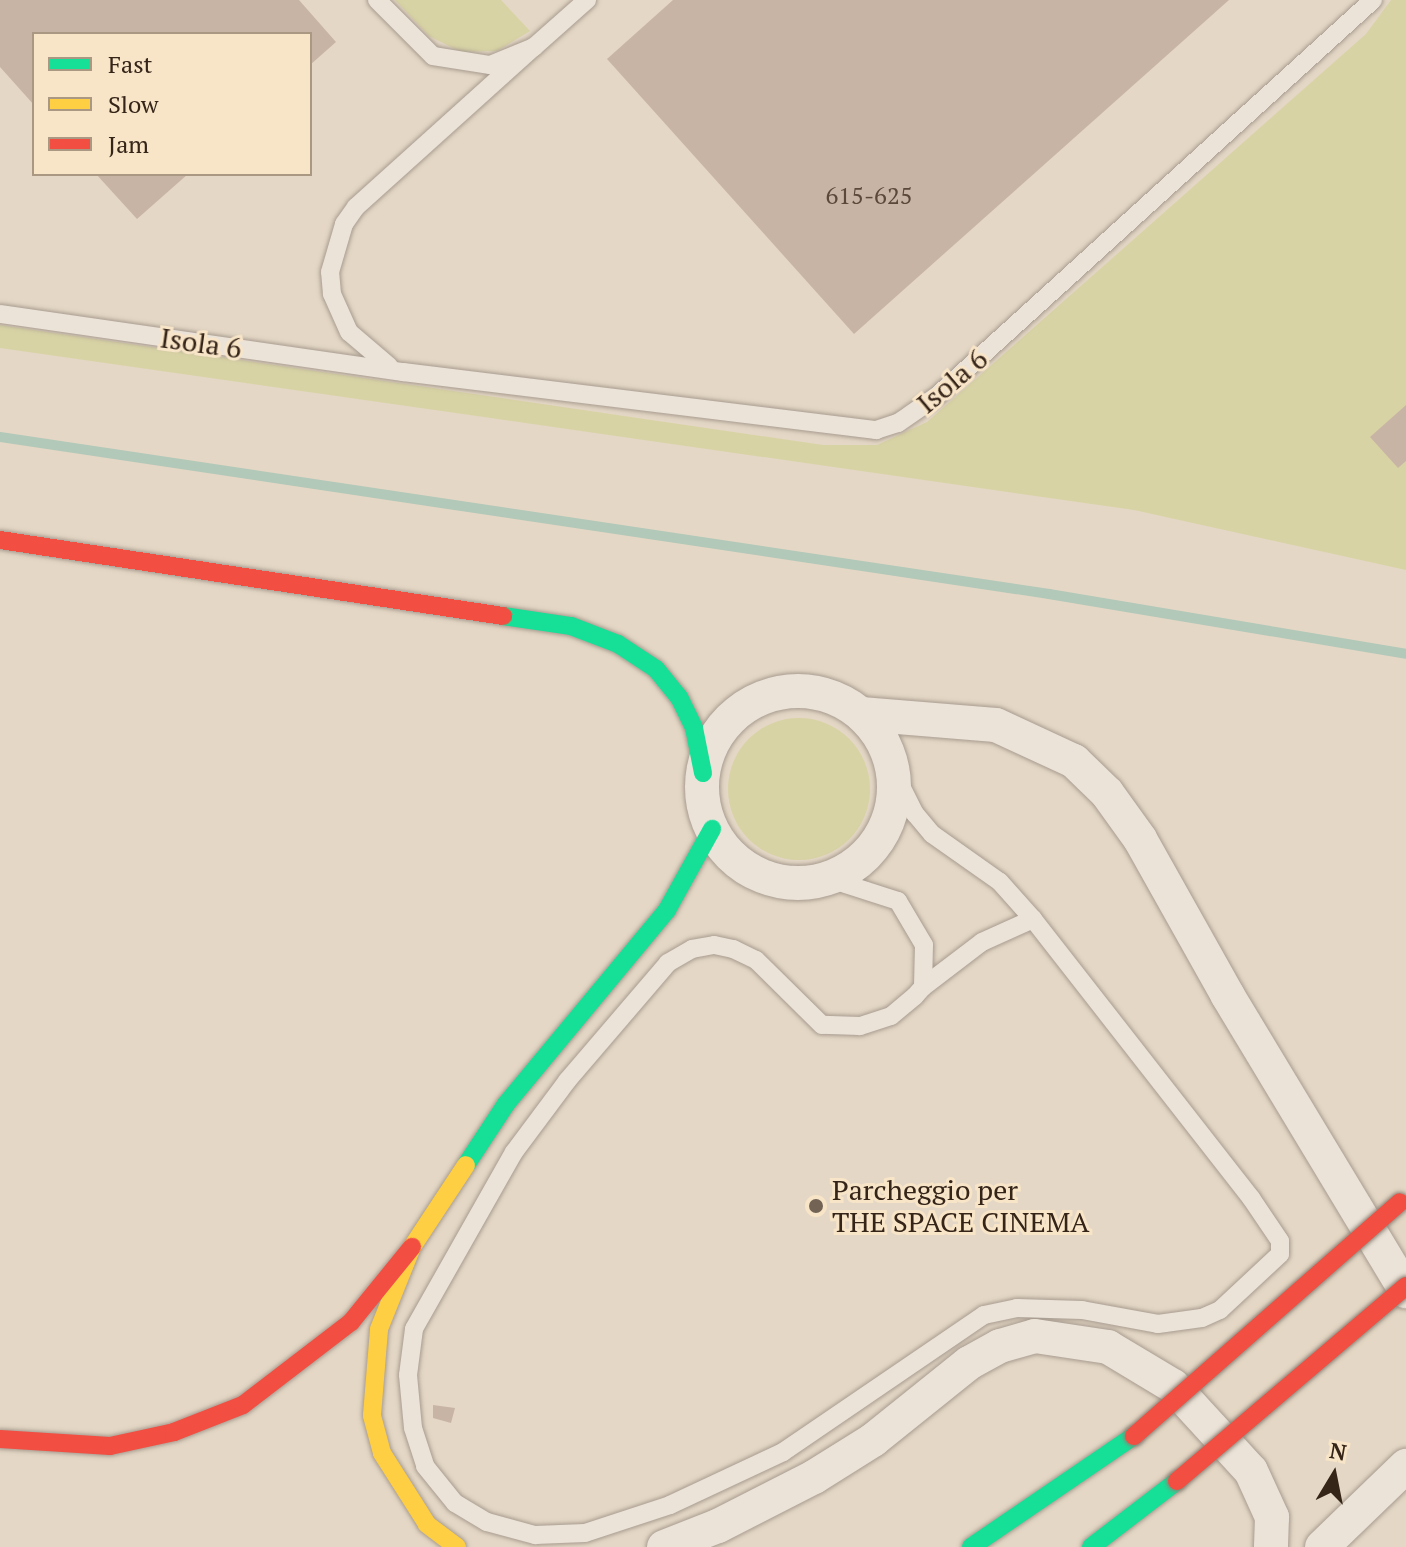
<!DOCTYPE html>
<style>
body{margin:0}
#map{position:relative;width:1406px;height:1547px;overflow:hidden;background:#e4d7c5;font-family:"PT Serif",serif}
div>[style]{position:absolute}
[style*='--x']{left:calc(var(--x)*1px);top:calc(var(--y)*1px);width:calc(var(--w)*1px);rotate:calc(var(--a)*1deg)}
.green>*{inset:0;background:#d8d3a5}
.round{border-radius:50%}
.stream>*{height:10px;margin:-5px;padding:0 5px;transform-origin:5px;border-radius:5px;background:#b2c8b8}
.building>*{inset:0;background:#c8b4a5}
.roads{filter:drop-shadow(0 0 2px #a89c90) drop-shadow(0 0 2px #a89c90)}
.lane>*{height:18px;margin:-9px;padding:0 9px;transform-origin:9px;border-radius:9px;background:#ebe3d8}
.street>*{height:34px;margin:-17px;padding:0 17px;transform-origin:17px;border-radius:17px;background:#ebe3d8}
.street>.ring{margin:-17px;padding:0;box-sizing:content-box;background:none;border:34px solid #ebe3d8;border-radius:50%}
.fast>*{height:18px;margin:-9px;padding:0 9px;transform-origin:9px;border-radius:9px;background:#16e098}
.slow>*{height:18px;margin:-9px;padding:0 9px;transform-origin:9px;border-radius:9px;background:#ffcf43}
.jam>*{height:18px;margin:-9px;padding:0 9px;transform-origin:9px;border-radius:9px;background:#f24e42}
.bridges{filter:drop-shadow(0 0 2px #8d8276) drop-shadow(0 0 2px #8d8276)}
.jam-bridge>*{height:18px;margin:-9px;padding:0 9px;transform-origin:9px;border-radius:9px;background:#f24e42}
.dots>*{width:22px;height:22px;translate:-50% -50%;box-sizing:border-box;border:4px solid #f8e5c8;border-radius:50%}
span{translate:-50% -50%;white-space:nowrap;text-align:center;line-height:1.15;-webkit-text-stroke:6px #f8e5c8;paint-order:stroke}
.number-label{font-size:24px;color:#5a483b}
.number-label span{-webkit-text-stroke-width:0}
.street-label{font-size:28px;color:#352418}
.poi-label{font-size:28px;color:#352418}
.left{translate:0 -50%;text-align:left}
.legend{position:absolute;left:32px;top:32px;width:280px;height:144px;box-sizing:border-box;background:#f8e5c8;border:2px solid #aa9882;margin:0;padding:10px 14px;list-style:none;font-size:24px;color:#352418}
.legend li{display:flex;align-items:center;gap:16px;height:40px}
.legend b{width:40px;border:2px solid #aa9882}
.north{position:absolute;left:1294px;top:1435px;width:80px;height:80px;-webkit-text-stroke:6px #f8e5c8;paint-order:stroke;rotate:10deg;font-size:22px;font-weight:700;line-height:32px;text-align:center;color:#352418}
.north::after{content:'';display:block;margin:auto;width:28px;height:36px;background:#352418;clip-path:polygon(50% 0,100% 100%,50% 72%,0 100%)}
</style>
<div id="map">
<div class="green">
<div style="clip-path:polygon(395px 0,501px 0,530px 31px,497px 51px,461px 52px,429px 36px)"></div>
<div style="clip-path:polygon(1391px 0,1406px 0,1406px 570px,1134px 510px,0 348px,0 325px,823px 445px,877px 445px,927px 422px,1366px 34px)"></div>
<div class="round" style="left:728px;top:718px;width:142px;height:142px"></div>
</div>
<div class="stream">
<div style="--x:0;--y:437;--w:1061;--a:8.51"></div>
<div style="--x:1049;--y:594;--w:362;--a:9.5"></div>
</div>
<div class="building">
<div style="clip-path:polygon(0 0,299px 0,336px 42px,310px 65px,310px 34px,34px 34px,34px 105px,0 67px)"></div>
<div style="clip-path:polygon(673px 0,1229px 0,854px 334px,607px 59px)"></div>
<div style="clip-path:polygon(96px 174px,188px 174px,137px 219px)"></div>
<div style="clip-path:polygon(1406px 405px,1406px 461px,1398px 468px,1370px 437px)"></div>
<div style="clip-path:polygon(433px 1405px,455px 1408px,451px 1423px,433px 1418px)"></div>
</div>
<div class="roads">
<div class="lane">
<div style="--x:377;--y:0;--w:79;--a:45"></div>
<div style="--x:433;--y:56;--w:58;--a:9"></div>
<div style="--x:490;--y:65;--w:48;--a:-22.2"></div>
<div style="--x:534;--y:47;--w:71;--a:-41.6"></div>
<div style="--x:0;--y:314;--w:407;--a:8.2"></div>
<div style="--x:403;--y:372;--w:477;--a:7"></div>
<div style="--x:876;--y:430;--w:23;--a:-18"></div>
<div style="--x:898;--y:423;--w:47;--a:-34.7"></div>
<div style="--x:937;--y:396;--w:589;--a:-42.25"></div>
<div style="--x:389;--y:366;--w:52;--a:-139.6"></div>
<div style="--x:349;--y:332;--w:42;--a:-114.1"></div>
<div style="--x:332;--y:294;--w:22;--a:-95"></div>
<div style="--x:330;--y:272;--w:50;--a:-73.7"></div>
<div style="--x:344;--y:224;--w:21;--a:-55"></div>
<div style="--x:356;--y:207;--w:239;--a:-42"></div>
<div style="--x:809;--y:883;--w:30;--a:-2"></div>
<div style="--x:839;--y:882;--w:62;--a:17.9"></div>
<div style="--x:898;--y:901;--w:51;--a:59.4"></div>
<div style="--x:924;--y:945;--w:42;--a:91.4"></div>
<div style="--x:923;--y:987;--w:12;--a:132"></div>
<div style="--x:915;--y:996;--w:31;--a:140"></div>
<div style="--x:891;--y:1016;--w:33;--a:162"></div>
<div style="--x:860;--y:1026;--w:38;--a:-178"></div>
<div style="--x:822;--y:1025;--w:93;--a:-135.4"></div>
<div style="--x:756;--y:960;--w:25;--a:-154"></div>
<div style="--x:733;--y:949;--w:19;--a:-168"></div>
<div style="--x:714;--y:945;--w:22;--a:170"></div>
<div style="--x:692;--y:949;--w:28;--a:150"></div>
<div style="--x:668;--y:963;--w:155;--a:130.6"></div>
<div style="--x:567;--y:1081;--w:89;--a:126.7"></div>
<div style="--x:514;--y:1152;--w:203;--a:119.5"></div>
<div style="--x:414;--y:1329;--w:46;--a:97.4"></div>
<div style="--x:408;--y:1375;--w:53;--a:84.6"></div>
<div style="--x:413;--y:1428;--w:40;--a:72"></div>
<div style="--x:425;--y:1466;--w:48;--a:51"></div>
<div style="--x:455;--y:1503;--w:37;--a:31"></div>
<div style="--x:487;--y:1522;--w:50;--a:15.2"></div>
<div style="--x:535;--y:1535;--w:50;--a:-2.3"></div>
<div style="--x:585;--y:1533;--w:89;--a:-18.2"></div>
<div style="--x:670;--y:1505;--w:125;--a:-25.1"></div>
<div style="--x:783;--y:1452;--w:243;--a:-34.3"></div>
<div style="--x:984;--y:1315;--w:34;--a:-12"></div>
<div style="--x:1017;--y:1308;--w:65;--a:1.8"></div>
<div style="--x:1082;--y:1310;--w:77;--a:10.4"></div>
<div style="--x:1158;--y:1324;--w:44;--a:-7.8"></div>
<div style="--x:1202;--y:1318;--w:20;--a:-24"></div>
<div style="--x:1220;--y:1310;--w:82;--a:-43"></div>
<div style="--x:1280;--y:1254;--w:13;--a:-90"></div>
<div style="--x:1280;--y:1241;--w:52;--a:-124"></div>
<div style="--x:1251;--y:1198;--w:354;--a:-128"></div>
<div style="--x:1033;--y:919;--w:50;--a:-131.7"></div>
<div style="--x:1000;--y:882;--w:83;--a:-144.8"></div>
<div style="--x:932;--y:834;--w:26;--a:-130"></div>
<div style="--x:915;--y:814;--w:47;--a:-116.6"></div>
<div style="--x:923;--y:987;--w:74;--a:-37.3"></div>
<div style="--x:982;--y:942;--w:56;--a:-24.3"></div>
</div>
<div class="street">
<div class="ring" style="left:702px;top:691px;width:158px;height:158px"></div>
<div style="--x:861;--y:714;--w:135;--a:4.7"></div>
<div style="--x:996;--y:725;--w:86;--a:24.8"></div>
<div style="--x:1074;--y:761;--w:46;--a:44.1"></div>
<div style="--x:1107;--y:793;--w:57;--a:54.3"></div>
<div style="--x:1140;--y:839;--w:180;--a:60.7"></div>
<div style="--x:1228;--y:996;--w:345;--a:58.9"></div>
<div style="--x:664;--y:1547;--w:58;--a:-21.3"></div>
<div style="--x:718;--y:1526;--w:108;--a:-27"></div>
<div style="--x:814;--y:1477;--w:70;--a:-32.1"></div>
<div style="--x:873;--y:1440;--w:123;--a:-38.7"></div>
<div style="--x:969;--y:1363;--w:35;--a:-29"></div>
<div style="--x:1000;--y:1346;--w:36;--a:-16"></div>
<div style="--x:1035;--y:1336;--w:74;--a:8.6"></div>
<div style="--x:1108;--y:1347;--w:76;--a:31"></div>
<div style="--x:1173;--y:1386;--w:115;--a:47.5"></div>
<div style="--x:1251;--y:1471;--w:51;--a:65.5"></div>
<div style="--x:1272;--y:1517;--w:30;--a:92"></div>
<div style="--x:1322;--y:1547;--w:117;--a:-44"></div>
</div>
<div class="fast">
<div style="--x:503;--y:616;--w:69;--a:8.4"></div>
<div style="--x:571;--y:626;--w:50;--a:21"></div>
<div style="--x:618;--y:644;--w:45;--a:33.3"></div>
<div style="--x:656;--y:669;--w:36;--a:51"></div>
<div style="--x:679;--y:697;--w:34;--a:64"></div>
<div style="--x:694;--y:728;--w:46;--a:78.7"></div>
<div style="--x:466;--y:1165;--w:73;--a:-56.7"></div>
<div style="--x:506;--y:1104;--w:252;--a:-50.3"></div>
<div style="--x:667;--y:910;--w:93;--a:-60.9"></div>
<div style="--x:971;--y:1547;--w:197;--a:-34.3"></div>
<div style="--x:1091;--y:1547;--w:108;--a:-37.5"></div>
</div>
<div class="slow">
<div style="--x:457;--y:1547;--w:38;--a:-143"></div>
<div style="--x:427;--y:1524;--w:84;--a:-122.4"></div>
<div style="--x:382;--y:1453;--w:39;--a:-105"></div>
<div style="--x:372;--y:1415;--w:86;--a:-85.3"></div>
<div style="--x:379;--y:1329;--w:88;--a:-68.1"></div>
<div style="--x:412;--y:1247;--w:98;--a:-56.6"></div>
</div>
<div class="jam">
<div style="--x:0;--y:540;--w:509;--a:8.59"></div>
<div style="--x:0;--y:1439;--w:110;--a:3.6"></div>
<div style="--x:110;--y:1446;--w:66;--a:-12.3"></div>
<div style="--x:174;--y:1432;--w:74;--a:-21.4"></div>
<div style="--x:243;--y:1405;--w:136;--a:-37.5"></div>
<div style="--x:351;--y:1322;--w:97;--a:-50.9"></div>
</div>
</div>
<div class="bridges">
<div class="jam-bridge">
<div style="--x:1134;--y:1436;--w:354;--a:-41.3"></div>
<div style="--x:1177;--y:1481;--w:301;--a:-40.4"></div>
</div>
</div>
<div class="dots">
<div style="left:816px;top:1206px;background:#726355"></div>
</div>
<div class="number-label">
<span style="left:869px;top:196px">615-625</span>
</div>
<div class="street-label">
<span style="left:201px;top:343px;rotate:8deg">Isola 6</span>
<span style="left:952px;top:381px;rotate:-40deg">Isola 6</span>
</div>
<div class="poi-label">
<span class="left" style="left:832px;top:1206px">Parcheggio per<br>THE SPACE CINEMA</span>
</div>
<ul class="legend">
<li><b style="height:10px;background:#16e098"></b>Fast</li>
<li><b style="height:10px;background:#ffcf43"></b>Slow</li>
<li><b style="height:10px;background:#f24e42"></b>Jam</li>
</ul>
<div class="north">N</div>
</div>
